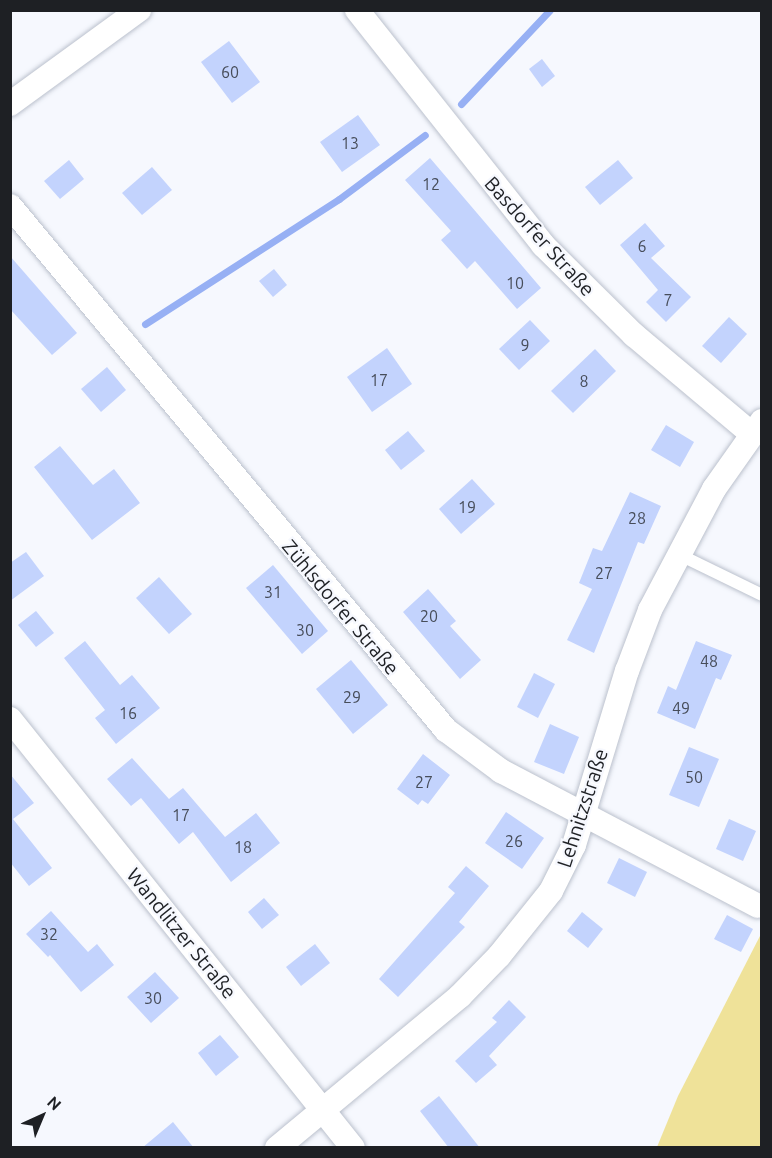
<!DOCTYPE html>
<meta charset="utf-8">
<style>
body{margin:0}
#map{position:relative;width:772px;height:1158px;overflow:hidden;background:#f6f8fe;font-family:Ubuntu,sans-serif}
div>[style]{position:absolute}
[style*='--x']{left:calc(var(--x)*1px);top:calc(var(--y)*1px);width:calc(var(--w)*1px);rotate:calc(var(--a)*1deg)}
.green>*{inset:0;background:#efe299}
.stream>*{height:7px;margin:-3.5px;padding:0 3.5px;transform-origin:3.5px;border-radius:3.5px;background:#97b0f4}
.building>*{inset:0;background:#c3d3fd}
.roads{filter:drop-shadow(0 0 2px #bbc1cd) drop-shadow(0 0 2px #bbc1cd)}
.service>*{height:12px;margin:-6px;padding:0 6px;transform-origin:6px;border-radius:6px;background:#fff}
.minor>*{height:24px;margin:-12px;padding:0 12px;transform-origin:12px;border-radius:12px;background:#fff}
span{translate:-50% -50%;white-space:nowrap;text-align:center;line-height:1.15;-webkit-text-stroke:4.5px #f6f8fe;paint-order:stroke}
.number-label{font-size:16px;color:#474d5a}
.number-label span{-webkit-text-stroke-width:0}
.street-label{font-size:20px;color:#1e2024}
.frame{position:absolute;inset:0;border:12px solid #1e2024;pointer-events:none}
.north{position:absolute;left:12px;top:1086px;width:60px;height:60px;-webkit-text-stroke:4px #f6f8fe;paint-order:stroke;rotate:44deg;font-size:16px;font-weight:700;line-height:24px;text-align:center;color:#1e2024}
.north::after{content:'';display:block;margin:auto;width:21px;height:27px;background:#1e2024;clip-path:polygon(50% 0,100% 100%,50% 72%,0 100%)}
</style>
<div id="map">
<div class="green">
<div style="clip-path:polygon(761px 934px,761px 1147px,657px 1147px,678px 1096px)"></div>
</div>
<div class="stream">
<div style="--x:461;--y:104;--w:129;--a:-46.6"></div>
<div style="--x:145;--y:324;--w:231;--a:-32.8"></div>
<div style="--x:339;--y:199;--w:107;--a:-36.7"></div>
</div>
<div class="building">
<div style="clip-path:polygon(229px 41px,260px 82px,232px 103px,201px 62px)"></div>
<div style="clip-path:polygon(542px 59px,555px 76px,542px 87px,529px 69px)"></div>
<div style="clip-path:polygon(358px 115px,380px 145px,342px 172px,320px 142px)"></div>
<div style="clip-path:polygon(430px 158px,541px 288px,517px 309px,475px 261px,467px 269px,441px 240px,451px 231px,405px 180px)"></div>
<div style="clip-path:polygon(69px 160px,84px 179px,60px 199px,44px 181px)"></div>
<div style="clip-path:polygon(618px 160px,633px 178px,600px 205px,585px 187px)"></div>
<div style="clip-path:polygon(152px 167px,172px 190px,142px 215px,122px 193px)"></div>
<div style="clip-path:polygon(645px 223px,665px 246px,651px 258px,691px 297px,666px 322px,646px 302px,658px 290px,620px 245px)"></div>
<div style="clip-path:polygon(10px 256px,77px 333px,52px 355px,10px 309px)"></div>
<div style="clip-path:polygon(274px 269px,287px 285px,273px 297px,259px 281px)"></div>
<div style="clip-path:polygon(729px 317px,747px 334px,721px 363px,702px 346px)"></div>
<div style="clip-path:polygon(530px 320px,550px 341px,519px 370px,499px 349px)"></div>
<div style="clip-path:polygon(387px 348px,412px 384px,372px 412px,347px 377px)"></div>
<div style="clip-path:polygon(595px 349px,616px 371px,573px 413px,551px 391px)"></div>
<div style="clip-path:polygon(107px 367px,126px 390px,101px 412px,81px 389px)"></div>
<div style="clip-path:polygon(666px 425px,694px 442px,680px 467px,651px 450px)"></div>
<div style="clip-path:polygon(408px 431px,425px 451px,401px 470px,385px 450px)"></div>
<div style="clip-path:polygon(60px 446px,93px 485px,114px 469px,140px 503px,92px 540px,34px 467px)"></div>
<div style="clip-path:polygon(472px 479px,495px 504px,461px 534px,439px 509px)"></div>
<div style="clip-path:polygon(630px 492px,661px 506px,644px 544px,638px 542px,594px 653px,567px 640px,592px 589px,579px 583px,593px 548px,602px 551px)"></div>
<div style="clip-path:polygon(26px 552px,44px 576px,10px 601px,10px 563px)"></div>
<div style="clip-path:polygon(273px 565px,328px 631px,302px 654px,246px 588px)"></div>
<div style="clip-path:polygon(159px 577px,192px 614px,169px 634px,136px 598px)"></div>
<div style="clip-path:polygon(428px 589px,456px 621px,450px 626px,481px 660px,460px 679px,403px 612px)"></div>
<div style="clip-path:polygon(36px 611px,54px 633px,36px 647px,18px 625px)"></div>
<div style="clip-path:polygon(85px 641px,120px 685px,132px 675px,160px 708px,116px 744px,95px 718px,105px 710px,64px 658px)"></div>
<div style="clip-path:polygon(696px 641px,732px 655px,721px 680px,716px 678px,695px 729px,657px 713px,668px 686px,676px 690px)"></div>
<div style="clip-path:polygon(351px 660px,388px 705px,353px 734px,316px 689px)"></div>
<div style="clip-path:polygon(534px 673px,555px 684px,538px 718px,517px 707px)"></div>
<div style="clip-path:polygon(550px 724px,579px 737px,564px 774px,534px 762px)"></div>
<div style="clip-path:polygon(689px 747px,719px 759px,699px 807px,669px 795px)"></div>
<div style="clip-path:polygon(423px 754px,450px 775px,428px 804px,422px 800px,418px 805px,397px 789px)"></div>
<div style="clip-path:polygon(132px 758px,169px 799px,183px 788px,225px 837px,256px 813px,280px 843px,231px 882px,193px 832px,179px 844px,141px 798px,131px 806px,107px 779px)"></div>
<div style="clip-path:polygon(10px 774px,34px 803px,13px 819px,52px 868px,29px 886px,10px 862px)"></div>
<div style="clip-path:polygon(506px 812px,544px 838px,522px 869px,485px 843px)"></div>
<div style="clip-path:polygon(729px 819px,756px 831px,743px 861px,716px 849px)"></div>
<div style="clip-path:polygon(619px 858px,647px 872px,635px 897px,607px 883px)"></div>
<div style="clip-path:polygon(466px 866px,489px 886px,459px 922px,465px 927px,398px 997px,379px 979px,455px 893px,448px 887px)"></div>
<div style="clip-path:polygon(264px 898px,279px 915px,262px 929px,248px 912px)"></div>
<div style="clip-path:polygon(51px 911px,88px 952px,97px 944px,114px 965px,81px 992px,50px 955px,48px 957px,26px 934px)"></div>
<div style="clip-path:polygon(582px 912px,603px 929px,588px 948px,567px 931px)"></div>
<div style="clip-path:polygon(727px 915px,753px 929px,741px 952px,714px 939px)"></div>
<div style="clip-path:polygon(315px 944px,330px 963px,301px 986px,286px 967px)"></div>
<div style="clip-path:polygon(155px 972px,179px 998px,151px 1023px,127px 997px)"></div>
<div style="clip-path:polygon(509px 1000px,526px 1017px,489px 1056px,497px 1065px,476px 1083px,455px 1061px,497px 1022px,492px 1018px)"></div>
<div style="clip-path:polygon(220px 1035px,239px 1057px,216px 1076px,198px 1053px)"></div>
<div style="clip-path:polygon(439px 1096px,480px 1148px,449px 1148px,420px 1111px)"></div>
<div style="clip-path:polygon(173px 1122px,194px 1148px,142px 1148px)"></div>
</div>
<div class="roads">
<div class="service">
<div style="--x:678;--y:554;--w:93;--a:26"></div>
</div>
<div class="minor">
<div style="--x:357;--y:10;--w:300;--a:51.6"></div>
<div style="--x:543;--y:245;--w:128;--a:44.7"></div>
<div style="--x:634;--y:335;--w:154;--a:40"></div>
<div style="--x:10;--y:104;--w:160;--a:-36.1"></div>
<div style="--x:10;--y:206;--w:682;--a:50.24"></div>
<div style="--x:446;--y:730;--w:69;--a:36.7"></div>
<div style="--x:501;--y:771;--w:290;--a:27.7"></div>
<div style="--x:10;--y:719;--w:549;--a:51.36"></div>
<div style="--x:277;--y:1148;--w:238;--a:-39.7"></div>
<div style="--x:460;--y:996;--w:56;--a:-45.7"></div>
<div style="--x:499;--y:956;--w:83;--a:-51.3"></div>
<div style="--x:551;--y:891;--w:51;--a:-63.4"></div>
<div style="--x:574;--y:845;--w:182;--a:-73.1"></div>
<div style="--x:627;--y:671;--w:65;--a:-69.3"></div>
<div style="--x:650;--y:610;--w:137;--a:-62.1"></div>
<div style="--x:714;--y:489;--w:83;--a:-54.8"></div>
</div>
</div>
<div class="number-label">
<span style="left:230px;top:72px">60</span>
<span style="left:350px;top:143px">13</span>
<span style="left:431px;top:184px">12</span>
<span style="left:642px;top:246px">6</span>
<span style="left:515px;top:283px">10</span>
<span style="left:668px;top:300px">7</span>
<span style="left:525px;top:345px">9</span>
<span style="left:379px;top:380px">17</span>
<span style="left:584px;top:381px">8</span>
<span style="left:467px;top:507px">19</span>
<span style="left:637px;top:518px">28</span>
<span style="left:604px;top:573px">27</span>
<span style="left:273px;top:592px">31</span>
<span style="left:429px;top:616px">20</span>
<span style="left:305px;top:630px">30</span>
<span style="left:709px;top:661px">48</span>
<span style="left:352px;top:697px">29</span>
<span style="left:681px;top:708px">49</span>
<span style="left:128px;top:713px">16</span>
<span style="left:694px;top:777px">50</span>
<span style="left:424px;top:782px">27</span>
<span style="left:181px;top:815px">17</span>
<span style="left:514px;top:841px">26</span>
<span style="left:243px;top:847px">18</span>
<span style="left:49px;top:934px">32</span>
<span style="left:153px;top:998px">30</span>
</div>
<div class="street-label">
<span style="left:540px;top:236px;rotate:48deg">Basdorfer Straße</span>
<span style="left:341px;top:607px;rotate:50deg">Zühlsdorfer Straße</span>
<span style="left:582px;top:808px;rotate:-72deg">Lehnitzstraße</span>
<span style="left:182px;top:933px;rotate:51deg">Wandlitzer Straße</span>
</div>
<div class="frame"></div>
<div class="north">N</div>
</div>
